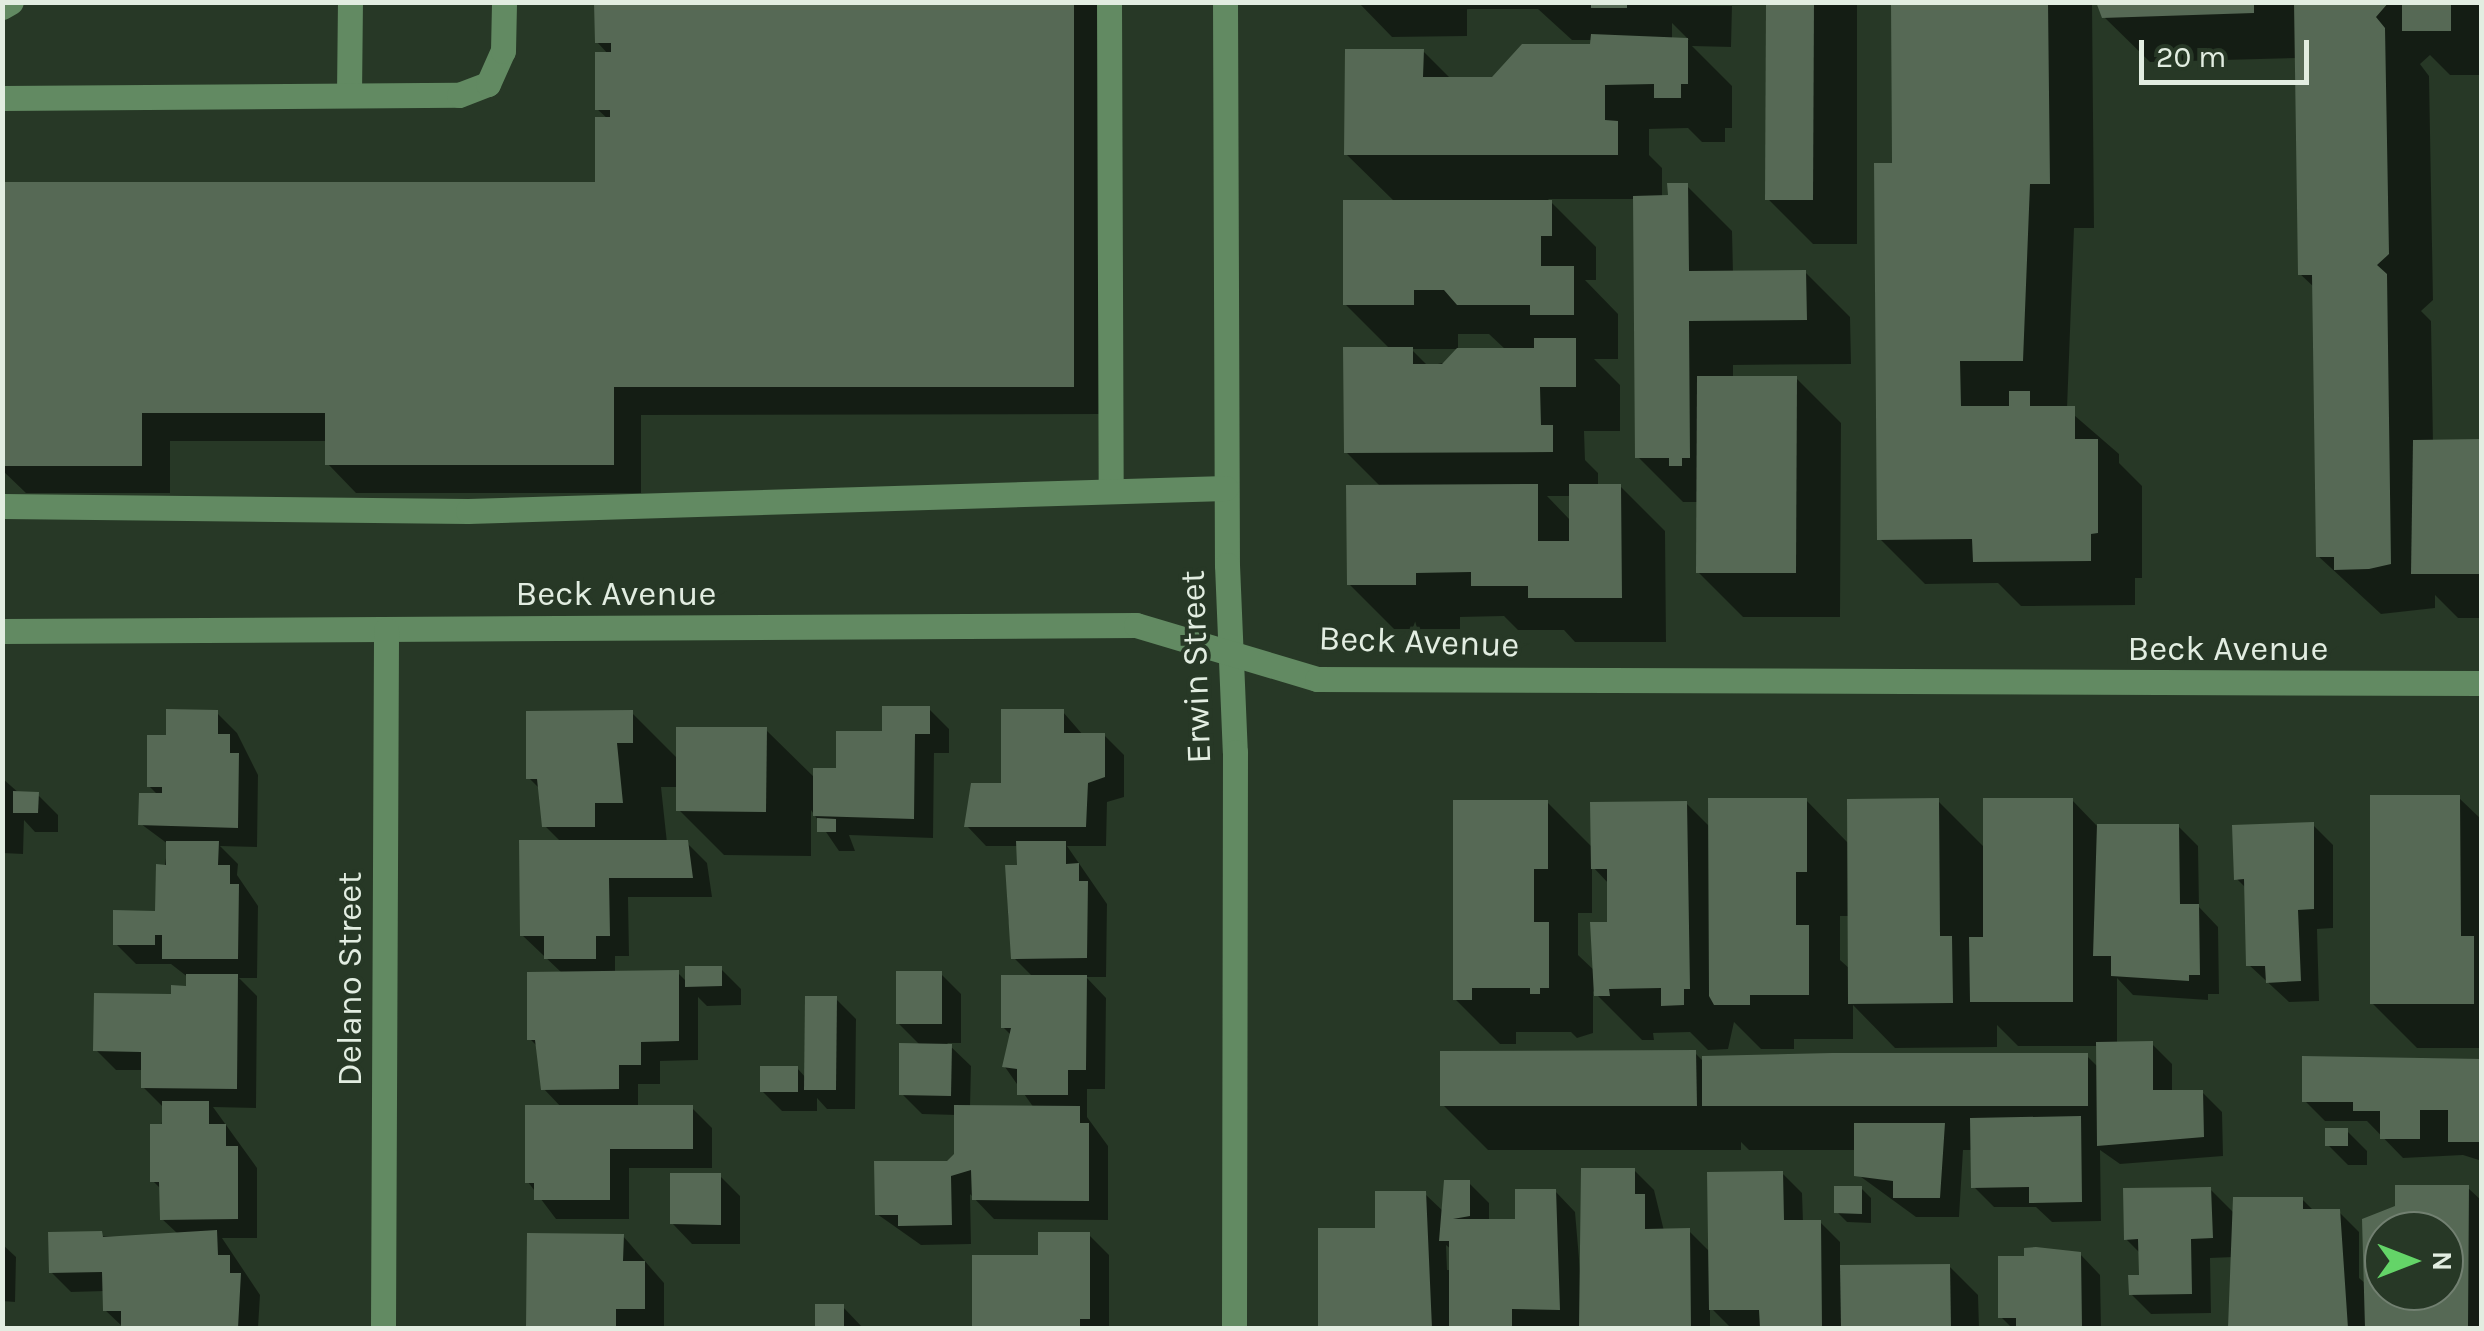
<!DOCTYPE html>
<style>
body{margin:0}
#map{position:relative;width:2484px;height:1331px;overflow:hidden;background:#273826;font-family:Karla,sans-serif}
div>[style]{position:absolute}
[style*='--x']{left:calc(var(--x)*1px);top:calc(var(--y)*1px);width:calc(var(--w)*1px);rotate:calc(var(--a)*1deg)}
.shadow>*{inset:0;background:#0007}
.building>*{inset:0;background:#566955}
.minor>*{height:25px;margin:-12.5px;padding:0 12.5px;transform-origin:12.5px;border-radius:12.5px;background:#628a62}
span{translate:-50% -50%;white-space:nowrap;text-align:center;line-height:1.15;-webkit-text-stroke:8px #273826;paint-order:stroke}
.street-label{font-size:35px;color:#e2ede1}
.frame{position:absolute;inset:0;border:5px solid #e2ede1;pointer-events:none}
.north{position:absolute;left:2364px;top:1211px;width:100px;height:100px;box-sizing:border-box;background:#273826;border:2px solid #728071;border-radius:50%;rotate:90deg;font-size:28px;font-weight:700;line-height:40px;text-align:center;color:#e2ede1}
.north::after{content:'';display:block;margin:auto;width:35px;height:45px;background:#64d468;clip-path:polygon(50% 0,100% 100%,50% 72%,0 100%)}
.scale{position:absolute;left:2139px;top:40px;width:170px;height:45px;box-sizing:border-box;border:5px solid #e2ede1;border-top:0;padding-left:12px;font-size:30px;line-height:35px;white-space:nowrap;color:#e2ede1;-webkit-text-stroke:8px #273826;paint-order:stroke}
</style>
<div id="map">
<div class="shadow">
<div style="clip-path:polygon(598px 2px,1107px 2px,1102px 414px,641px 415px,641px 493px,356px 493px,328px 464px,328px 441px,170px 441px,170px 493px,26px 493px,2px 470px,2px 184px,597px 184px,608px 119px,597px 109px,609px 55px,597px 42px)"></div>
<div style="clip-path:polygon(evenodd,1358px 2px,1732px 6px,1731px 47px,1692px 46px,1732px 86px,1732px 128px,1725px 128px,1725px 142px,1702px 142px,1688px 128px,1649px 129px,1649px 155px,1662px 168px,1662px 198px,1687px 186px,1732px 231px,1733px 273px,1805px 272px,1850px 317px,1851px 364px,1733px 365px,1733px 378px,1796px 378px,1841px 423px,1840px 617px,1743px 617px,1698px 572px,1699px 502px,1683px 502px,1638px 457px,1636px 199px,1548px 199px,1596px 247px,1596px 280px,1585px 280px,1618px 314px,1618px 359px,1594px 359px,1620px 385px,1620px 431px,1584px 431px,1585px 460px,1598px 473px,1598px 486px,1620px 486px,1665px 531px,1666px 642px,1575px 642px,1564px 630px,1518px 630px,1504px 616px,1460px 617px,1460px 629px,1394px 629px,1349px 584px,1382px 488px,1346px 452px,1391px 350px,1345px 304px,1395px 202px,1346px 154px,1423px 51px,1452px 80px,1493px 80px,1593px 47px,1593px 40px,1572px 40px,1538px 9px,1467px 9px,1467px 36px,1392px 37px,1358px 2px,1672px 23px,1689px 40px,1672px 40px,1672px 23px,1358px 2px,1458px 334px,1489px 334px,1506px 350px,1428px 366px,1411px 349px,1458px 349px,1458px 334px,1358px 2px,1547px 496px,1571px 496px,1571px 521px,1547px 496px)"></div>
<div style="clip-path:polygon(1768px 2px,1857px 2px,1857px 244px,1813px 244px,1768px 199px)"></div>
<div style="clip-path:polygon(1894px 2px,2092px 2px,2094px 228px,2074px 228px,2067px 409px,2119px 454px,2119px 463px,2142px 486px,2142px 578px,2135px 578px,2135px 605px,2021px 606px,1998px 583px,1925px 584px,1880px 539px,1895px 165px)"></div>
<div style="clip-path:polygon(2099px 2px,2482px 2px,2482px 75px,2450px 75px,2430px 55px,2420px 64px,2429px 76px,2433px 300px,2421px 311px,2431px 321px,2433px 443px,2482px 444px,2482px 618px,2458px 618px,2435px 595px,2435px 608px,2381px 614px,2318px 556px,2315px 288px,2300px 274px,2297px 58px,2150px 62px,2104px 17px)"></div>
<div style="clip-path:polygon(929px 709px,949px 729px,949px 753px,934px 753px,933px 838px,849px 835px,855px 851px,839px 851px,811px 810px,811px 856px,724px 855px,679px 810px,679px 787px,661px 787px,667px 843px,687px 843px,707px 863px,712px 897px,628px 897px,629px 956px,615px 956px,615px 974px,678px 973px,687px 982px,721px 969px,741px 989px,741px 1005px,707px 1006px,698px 997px,698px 1060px,660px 1061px,660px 1084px,638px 1084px,638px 1108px,692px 1108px,712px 1128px,712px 1168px,629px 1168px,629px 1219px,556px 1219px,528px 1182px,562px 1108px,543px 1088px,538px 1047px,530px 1039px,563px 974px,522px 935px,562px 843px,545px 826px,541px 790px,529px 778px,632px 713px,679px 760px,766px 730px,816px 779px,838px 771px)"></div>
<div style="clip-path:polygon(1063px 712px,1083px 735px,1104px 735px,1124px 755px,1124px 797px,1107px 802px,1106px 846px,1067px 846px,1107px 904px,1106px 977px,1086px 977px,1106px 998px,1105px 1089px,1087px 1089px,1087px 1117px,1108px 1146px,1108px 1220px,994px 1219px,970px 1194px,971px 1244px,921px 1245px,877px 1214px,956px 1155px,956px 1115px,922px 1114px,902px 1094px,921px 1046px,898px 1023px,941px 974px,961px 994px,961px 1043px,947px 1043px,971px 1066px,970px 1107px,1034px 1108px,1005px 1067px,1012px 1036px,1003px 1027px,1034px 978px,1014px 958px,1008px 916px,1007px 867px,1020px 867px,1019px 846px,986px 846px,967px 826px)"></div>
<div style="clip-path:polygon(217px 713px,237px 733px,258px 775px,257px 847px,220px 846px,238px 864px,237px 875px,258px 906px,257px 978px,239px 978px,257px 996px,256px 1108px,213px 1107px,257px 1168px,257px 1238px,222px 1238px,260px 1295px,258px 1328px,124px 1328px,105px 1310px,105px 1291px,71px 1292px,51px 1272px,50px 1234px,169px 1239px,177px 1233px,162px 1219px,162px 1190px,153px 1181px,164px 1108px,143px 1087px,143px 1070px,116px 1070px,96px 1050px,189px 989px,189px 978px,171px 964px,136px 964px,116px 944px,158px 914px,168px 844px,141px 824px,158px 795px,149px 786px,168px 737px)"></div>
<div style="clip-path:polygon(2px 778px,20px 794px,38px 795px,58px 815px,58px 832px,35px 832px,24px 820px,23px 854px,2px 853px)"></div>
<div style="clip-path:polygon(2459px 798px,2482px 820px,2482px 1048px,2417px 1048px,2372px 1003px)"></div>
<div style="clip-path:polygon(evenodd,1806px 800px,1849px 844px,1938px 801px,1985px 848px,2072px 800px,2098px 827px,2178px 826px,2198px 846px,2199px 907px,2218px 927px,2219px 994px,2208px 994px,2208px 1000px,2133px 995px,2117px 978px,2117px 1044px,2152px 1044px,2172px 1064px,2172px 1093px,2202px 1092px,2222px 1112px,2223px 1156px,2120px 1164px,2100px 1150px,2101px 1221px,2052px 1222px,2036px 1207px,1994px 1207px,1974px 1187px,1973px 1150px,1963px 1150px,1959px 1217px,1916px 1217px,1857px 1174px,1857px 1150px,1749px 1150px,1741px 1142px,1741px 1150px,1488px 1150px,1443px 1105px,1695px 1053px,1704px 1062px,2087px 1056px,2099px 1068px,2099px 1046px,2018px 1046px,1997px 1025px,1997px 1047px,1895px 1048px,1853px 1005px,1853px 1039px,1794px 1039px,1794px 1049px,1761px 1049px,1734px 1022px,1728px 1049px,1708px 1050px,1690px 1032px,1653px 1033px,1654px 1040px,1642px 1040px,1593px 991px,1593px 1033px,1577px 1038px,1571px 1032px,1516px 1032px,1516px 1044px,1500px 1044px,1455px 999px,1547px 802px,1594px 849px,1686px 803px,1712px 829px,1806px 800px,1592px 866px,1609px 884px,1609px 924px,1596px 972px,1578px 955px,1578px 913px,1592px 913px,1592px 866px,1806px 800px,1840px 916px,1850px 916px,1850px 969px,1840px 960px,1840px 916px)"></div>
<div style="clip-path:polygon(2313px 825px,2333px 845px,2333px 928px,2317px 929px,2319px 1001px,2289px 1002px,2249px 965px,2246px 888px,2237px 879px)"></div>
<div style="clip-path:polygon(836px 999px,856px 1019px,855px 1109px,827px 1109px,817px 1098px,817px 1111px,782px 1111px,762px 1091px,797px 1068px,807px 1079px)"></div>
<div style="clip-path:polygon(2482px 1061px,2482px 1161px,2463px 1155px,2403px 1158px,2367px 1121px,2325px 1121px,2305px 1101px)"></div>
<div style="clip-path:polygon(2347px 1131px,2367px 1151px,2367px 1165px,2348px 1165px,2328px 1145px)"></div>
<div style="clip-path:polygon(evenodd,1634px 1170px,1654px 1190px,1664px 1231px,1689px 1231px,1711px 1253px,1782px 1173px,1802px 1193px,1803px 1222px,1820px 1222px,1840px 1242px,1840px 1268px,1949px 1266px,1978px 1295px,1979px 1328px,1731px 1328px,1710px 1307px,1710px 1328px,1321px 1328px,1321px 1231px,1377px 1231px,1425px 1194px,1444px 1212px,1469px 1183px,1489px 1203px,1489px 1221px,1517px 1221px,1555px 1191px,1575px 1212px,1582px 1293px,1634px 1170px,1446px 1245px,1452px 1250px,1452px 1270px,1447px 1270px,1446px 1245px)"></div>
<div style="clip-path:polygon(720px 1176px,740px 1196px,740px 1244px,692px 1244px,672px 1223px)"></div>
<div style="clip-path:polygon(1861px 1188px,1871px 1198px,1871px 1223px,1847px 1222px,1837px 1212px)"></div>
<div style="clip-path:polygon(evenodd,2468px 1188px,2482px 1201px,2482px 1328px,2231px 1328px,2234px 1257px,2210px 1258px,2211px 1313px,2151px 1314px,2131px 1294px,2142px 1277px,2141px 1254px,2126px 1239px,2210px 1189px,2235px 1214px,2302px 1199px,2315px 1212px,2339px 1212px,2359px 1232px,2359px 1278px,2366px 1284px,2365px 1221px,2468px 1188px,2384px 1231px,2444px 1231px,2444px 1291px,2384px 1291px,2384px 1231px)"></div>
<div style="clip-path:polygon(1089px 1235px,1109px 1255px,1109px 1328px,975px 1328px,975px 1258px,1040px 1258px)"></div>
<div style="clip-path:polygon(530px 1236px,623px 1236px,664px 1283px,664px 1328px,529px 1328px)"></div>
<div style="clip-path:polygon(2px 1244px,16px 1257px,15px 1302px,2px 1301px)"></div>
<div style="clip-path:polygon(2080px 1254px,2100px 1275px,2101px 1328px,2012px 1328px,2000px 1316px)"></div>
<div style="clip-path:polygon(817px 1307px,843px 1307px,863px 1328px,817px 1328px)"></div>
</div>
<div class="building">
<div style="clip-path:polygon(594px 2px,1074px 2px,1074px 387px,614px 387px,614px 465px,325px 465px,325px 413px,142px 413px,142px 466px,2px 466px,2px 182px,595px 182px,595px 117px,610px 117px,610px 110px,595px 110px,595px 52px,611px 52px,611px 43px,595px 43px)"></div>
<div style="clip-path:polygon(1591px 2px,1627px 2px,1627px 8px,1591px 8px)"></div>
<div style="clip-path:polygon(1766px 2px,1814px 2px,1813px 200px,1765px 200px)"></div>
<div style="clip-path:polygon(1891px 2px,2048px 2px,2050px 184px,2030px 184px,2023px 361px,1960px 361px,1961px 406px,2009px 406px,2009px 391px,2030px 391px,2030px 406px,2075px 406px,2075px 439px,2098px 439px,2098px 533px,2091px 534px,2091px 561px,1973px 562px,1972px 539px,1877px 540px,1874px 163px,1892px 163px)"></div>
<div style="clip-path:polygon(2096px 2px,2254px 2px,2254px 13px,2102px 18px)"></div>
<div style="clip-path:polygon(2294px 2px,2389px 2px,2376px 17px,2385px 28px,2389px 254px,2377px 265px,2387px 274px,2391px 564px,2369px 569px,2334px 570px,2334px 557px,2316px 557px,2312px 275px,2298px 275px)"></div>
<div style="clip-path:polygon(2402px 2px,2451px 2px,2451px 31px,2402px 31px)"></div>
<div style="clip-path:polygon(1591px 34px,1688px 38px,1688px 84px,1681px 84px,1681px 98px,1654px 98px,1654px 84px,1605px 85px,1605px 120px,1618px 121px,1618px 155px,1344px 155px,1345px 49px,1424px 49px,1423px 77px,1492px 77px,1522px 44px,1590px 44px)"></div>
<div style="clip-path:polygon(1667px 183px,1688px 183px,1689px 271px,1806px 270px,1807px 320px,1689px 321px,1690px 458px,1682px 458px,1682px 466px,1669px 466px,1669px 458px,1635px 458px,1633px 196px,1668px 195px)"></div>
<div style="clip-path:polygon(1343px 200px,1552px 200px,1552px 236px,1541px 236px,1541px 266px,1574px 266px,1574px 315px,1530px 315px,1530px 305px,1457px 305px,1444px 290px,1414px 290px,1414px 305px,1343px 305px)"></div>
<div style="clip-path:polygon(1534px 338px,1576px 338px,1576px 387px,1540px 387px,1541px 425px,1553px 425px,1553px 452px,1344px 453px,1343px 347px,1413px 347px,1413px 364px,1442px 364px,1457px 348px,1534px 348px)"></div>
<div style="clip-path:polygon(1697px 376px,1797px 376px,1796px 573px,1696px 573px)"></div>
<div style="clip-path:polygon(2481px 439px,2482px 574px,2411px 574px,2413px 440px)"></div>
<div style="clip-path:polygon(1538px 484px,1538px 541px,1569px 541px,1569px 484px,1621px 484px,1622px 598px,1528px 598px,1528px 586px,1471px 586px,1471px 572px,1416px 573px,1416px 585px,1347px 585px,1346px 485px)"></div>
<div style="clip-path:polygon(882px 706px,930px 706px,930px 734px,915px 734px,914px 819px,813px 816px,813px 768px,836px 768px,836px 731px,882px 731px)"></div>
<div style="clip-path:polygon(166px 709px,218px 710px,218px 734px,230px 734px,230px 753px,239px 753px,238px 828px,138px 825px,139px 793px,162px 793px,162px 787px,147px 787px,147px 735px,166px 735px)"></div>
<div style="clip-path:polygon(1001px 709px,1064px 709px,1064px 733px,1105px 733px,1105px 777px,1088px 783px,1086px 827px,964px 827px,971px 783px,1001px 783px)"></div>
<div style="clip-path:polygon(633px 710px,633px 743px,617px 743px,623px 803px,595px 803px,595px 827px,542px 827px,537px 779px,526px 779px,526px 711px)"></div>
<div style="clip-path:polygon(676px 727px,767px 727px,766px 812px,676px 811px)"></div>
<div style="clip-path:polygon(13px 791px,39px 792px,38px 813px,13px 813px)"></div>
<div style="clip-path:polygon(2370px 795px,2460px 795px,2461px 936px,2474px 936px,2474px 1004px,2370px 1004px)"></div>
<div style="clip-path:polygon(1708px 798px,1807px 798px,1807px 872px,1796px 872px,1796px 925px,1809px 925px,1809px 995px,1750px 995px,1750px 1005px,1714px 1005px,1709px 996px)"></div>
<div style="clip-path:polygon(1939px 798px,1940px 936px,1952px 936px,1953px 1003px,1848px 1004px,1847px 799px)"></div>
<div style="clip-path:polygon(1983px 798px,2073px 798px,2073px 1002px,1970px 1002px,1969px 937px,1983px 937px)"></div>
<div style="clip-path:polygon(1453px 800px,1548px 800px,1548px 869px,1534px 869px,1534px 922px,1549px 922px,1549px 988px,1540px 988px,1540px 994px,1530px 994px,1530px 988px,1472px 988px,1472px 1000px,1453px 1000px)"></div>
<div style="clip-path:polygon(1687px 801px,1690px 989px,1684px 989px,1684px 1005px,1661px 1006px,1661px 988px,1609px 989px,1610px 996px,1594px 996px,1590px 922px,1607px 922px,1607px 869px,1591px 869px,1590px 802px)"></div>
<div style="clip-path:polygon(817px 818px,836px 819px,836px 832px,817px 832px)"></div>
<div style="clip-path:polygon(2314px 822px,2314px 909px,2298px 910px,2301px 981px,2266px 983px,2265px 966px,2246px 966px,2244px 879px,2234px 880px,2232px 825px)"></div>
<div style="clip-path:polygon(2097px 824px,2179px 824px,2180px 904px,2199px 904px,2200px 975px,2189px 975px,2189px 981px,2111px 976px,2111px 956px,2093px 956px)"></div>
<div style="clip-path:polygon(519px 840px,688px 840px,693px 878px,609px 878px,610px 936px,596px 936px,596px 959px,544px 959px,544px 936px,520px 936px)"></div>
<div style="clip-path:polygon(166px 841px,219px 841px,218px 865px,230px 865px,230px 884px,239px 884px,238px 959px,162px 959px,162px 935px,155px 935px,155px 945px,113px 945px,113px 910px,155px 911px,156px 864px,166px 865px)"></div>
<div style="clip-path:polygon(1016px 841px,1066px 841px,1066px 864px,1079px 863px,1079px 881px,1088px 881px,1087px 958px,1011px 959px,1005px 865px,1017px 865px)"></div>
<div style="clip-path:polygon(685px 966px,722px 966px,722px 986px,685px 987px)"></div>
<div style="clip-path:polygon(679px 970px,679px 1041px,641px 1042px,641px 1065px,619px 1065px,619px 1089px,541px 1090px,535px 1040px,527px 1040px,527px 972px)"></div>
<div style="clip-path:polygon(896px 971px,942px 971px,942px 1024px,896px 1024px)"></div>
<div style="clip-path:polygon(186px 974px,238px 974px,237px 1089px,141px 1088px,141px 1052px,93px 1051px,94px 993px,171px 994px,171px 985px,186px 986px)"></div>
<div style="clip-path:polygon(1001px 975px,1087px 975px,1086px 1070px,1068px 1070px,1068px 1095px,1017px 1095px,1017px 1069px,1002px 1067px,1011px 1028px,1001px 1028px)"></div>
<div style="clip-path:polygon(805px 996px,837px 996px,836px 1090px,804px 1090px)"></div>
<div style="clip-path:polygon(2153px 1041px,2153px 1090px,2203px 1090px,2204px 1137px,2097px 1146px,2096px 1042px)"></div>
<div style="clip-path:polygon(899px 1043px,952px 1044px,951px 1096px,899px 1095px)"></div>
<div style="clip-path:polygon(1696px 1050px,1697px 1106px,1440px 1106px,1440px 1051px)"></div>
<div style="clip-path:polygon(1832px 1053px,2088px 1053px,2088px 1106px,1702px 1106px,1702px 1056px)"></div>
<div style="clip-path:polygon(2302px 1056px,2482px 1059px,2479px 1142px,2448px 1142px,2448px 1110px,2420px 1110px,2420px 1139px,2380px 1139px,2380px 1111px,2353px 1111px,2353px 1102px,2302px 1102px)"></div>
<div style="clip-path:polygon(760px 1066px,798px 1066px,798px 1092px,760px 1092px)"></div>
<div style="clip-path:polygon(162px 1101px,209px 1101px,209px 1124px,226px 1124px,226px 1146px,238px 1146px,238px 1219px,160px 1220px,159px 1182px,150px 1182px,150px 1124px,162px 1124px)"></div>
<div style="clip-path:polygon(525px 1105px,693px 1105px,693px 1149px,610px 1149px,610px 1200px,534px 1200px,534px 1183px,525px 1183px)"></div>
<div style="clip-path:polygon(954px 1105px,1080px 1106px,1080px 1123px,1089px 1123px,1089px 1201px,972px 1200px,971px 1170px,951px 1176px,952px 1225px,898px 1226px,898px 1215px,875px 1215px,874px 1161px,947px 1161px,954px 1154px)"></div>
<div style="clip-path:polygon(2081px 1116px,2082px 1202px,2029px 1203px,2029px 1187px,1971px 1188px,1970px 1118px)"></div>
<div style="clip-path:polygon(1854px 1123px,1945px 1123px,1940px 1198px,1893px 1198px,1893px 1181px,1854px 1176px)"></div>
<div style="clip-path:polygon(2325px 1128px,2348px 1128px,2348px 1146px,2325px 1146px)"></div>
<div style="clip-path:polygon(1581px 1168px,1635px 1168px,1635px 1194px,1645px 1194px,1645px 1229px,1690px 1228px,1691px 1328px,1579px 1328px)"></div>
<div style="clip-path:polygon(1783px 1171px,1784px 1220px,1821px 1220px,1822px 1328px,1760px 1328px,1759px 1310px,1709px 1310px,1707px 1172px)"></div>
<div style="clip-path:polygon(670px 1173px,721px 1173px,721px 1225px,670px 1224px)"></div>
<div style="clip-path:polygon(1444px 1180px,1470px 1180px,1470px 1216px,1453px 1219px,1515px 1219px,1515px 1189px,1556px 1189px,1560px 1310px,1512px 1309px,1512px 1328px,1449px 1328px,1449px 1241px,1439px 1241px)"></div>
<div style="clip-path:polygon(evenodd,2395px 1185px,2469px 1185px,2468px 1328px,2365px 1328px,2362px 1219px,2395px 1206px,2395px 1185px,2384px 1231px,2444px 1231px,2444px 1291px,2384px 1291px,2384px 1231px)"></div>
<div style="clip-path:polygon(1834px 1186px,1862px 1186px,1862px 1214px,1834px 1213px)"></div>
<div style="clip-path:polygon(2211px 1187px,2213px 1238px,2191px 1239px,2192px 1294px,2129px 1295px,2128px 1275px,2139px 1275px,2138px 1239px,2124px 1240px,2123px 1188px)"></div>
<div style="clip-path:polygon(1375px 1191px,1426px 1191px,1432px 1328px,1318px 1328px,1318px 1228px,1375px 1228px)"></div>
<div style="clip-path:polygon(2233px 1197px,2303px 1197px,2303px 1209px,2340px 1209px,2348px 1328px,2228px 1328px)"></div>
<div style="clip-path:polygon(217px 1230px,218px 1255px,230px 1255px,230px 1273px,241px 1273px,238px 1328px,121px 1328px,121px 1311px,103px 1311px,102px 1272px,49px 1273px,48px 1232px,102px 1231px,103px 1237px)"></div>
<div style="clip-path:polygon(1038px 1232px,1090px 1232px,1090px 1319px,1080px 1319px,1080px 1328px,972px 1328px,972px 1255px,1038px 1255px)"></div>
<div style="clip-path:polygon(527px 1233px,624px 1234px,623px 1261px,645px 1261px,645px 1309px,616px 1309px,616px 1328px,526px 1328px)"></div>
<div style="clip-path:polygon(2036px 1247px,2081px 1252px,2082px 1328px,2016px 1328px,2016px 1318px,1998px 1318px,1998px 1256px,2024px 1256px,2024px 1248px)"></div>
<div style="clip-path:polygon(1950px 1264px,1951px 1328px,1841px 1328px,1840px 1265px)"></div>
<div style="clip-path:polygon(815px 1304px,844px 1304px,844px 1328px,815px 1328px)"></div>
</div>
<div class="minor">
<div style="--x:1109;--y:2;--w:486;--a:89.8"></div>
<div style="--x:1225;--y:2;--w:563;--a:89.8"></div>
<div style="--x:1227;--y:565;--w:187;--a:87.6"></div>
<div style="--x:1235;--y:752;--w:576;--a:90.1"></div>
<div style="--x:2;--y:7;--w:10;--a:-29"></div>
<div style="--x:349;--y:95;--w:93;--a:-89.4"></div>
<div style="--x:2;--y:98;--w:457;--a:-0.4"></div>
<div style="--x:459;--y:95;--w:31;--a:-21"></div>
<div style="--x:488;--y:84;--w:36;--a:-66"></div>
<div style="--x:503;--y:51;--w:49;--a:-88.8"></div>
<div style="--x:2;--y:506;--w:466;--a:0.6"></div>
<div style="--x:468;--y:511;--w:758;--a:-1.74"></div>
<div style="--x:2;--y:631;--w:1134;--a:-0.3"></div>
<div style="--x:1136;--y:625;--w:189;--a:16.6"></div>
<div style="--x:1317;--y:679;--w:1165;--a:0.2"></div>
<div style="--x:383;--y:1328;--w:698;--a:-89.75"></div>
</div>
<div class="street-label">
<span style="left:616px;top:594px">Beck Avenue</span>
<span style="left:1419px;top:642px;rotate:2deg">Beck Avenue</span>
<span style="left:2228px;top:649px">Beck Avenue</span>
<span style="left:1196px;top:667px;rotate:-92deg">Erwin Street</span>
<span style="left:350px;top:979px;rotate:-90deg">Delano Street</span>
</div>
<div class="frame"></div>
<div class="north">N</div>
<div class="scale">20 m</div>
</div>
